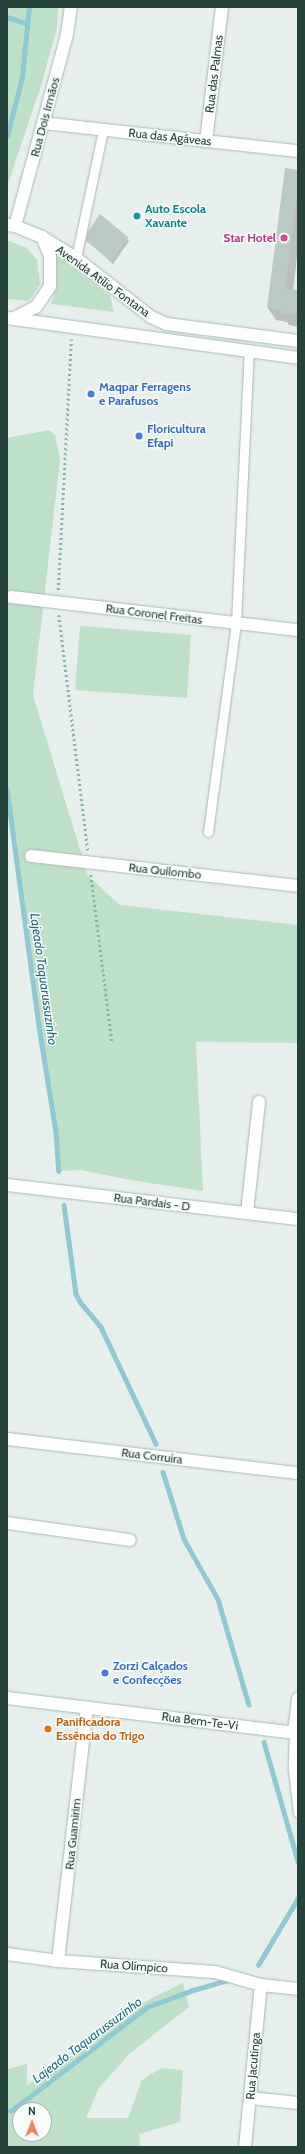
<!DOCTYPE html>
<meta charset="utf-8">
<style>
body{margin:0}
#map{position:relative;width:305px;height:2154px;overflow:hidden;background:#e6efeb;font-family:Cabin,sans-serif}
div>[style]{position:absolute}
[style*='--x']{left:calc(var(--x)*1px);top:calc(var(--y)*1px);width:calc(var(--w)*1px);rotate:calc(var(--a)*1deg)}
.green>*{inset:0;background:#bfe0c8}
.shadow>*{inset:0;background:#0003}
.stream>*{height:4.5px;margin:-2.25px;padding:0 2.25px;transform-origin:2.25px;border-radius:2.25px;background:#8ec9d4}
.building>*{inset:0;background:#bbcac4}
.path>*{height:2.5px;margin-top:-1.25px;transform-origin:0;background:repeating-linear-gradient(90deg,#86b3a5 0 2px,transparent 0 5px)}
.roads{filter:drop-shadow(0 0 1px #a8b8b2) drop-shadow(0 0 1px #a8b8b2)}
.lane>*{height:9px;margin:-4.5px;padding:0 4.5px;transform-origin:4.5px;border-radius:4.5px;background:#fff}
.street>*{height:12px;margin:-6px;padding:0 6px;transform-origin:6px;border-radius:6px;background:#fff}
.secondary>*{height:12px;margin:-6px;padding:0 6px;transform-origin:6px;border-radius:6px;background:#fff}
.dots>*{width:11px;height:11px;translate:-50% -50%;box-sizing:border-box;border:2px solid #f7fbf9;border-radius:50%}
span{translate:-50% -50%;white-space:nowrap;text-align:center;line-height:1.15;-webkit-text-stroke:3px #f7fbf9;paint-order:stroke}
.street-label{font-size:12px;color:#24423a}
.culture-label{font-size:12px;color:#0d838f;font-weight:700}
.left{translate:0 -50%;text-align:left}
.hotel-label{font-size:12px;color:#b23c85;font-weight:700}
.right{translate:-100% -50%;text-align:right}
.shop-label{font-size:12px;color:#366cbe;font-weight:700}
.food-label{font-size:12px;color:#c56008;font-weight:700}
.water-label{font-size:13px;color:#1c6f80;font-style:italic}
.frame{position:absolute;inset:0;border:8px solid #24423a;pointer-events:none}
.north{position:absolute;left:12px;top:2102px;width:40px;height:40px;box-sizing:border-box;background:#f7fbf9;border:1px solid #a3b1ad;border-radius:50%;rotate:0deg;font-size:11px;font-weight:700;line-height:16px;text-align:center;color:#24423a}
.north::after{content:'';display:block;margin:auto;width:14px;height:18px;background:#f4845f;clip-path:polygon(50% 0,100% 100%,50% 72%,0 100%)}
</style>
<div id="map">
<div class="green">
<div style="clip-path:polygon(7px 7px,58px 7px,57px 28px,40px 89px,7px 186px)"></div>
<div style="clip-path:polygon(7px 240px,27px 248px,37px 260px,40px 284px,33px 296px,28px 301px,7px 299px)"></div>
<div style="clip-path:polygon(56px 257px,64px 257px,73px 261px,91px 279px,110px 296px,114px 312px,51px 304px,56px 288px)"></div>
<div style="clip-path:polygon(49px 430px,55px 435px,60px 460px,33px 695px,88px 876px,120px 905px,298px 925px,298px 1043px,196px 1042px,203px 1191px,130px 1180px,81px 1170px,59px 1171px,56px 1132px,39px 1026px,7px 789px,7px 438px)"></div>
<div style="clip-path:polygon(80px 626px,191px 635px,187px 698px,75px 690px)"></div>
<div style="clip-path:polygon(evenodd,183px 1983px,189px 2007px,129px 2054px,99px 2088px,86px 2118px,128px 2118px,142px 2080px,161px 2068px,183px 2070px,180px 2122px,139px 2134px,140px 2147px,7px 2147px,7px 2069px,27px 2064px,27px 2085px,65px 2061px,134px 2007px,183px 1983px,20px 2110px,44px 2110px,44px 2134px,20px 2134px,20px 2110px)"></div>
</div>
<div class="shadow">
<div style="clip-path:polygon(298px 171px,298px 249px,293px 291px,298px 291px,298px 327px,289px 325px,287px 322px,276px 320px,268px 308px)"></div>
<div style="clip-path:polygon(127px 238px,129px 241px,113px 264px,87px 240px)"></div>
</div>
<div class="stream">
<div style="--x:7;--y:17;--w:21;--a:17"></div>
<div style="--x:7;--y:136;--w:61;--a:-75.7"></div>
<div style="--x:22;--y:77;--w:70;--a:-84.3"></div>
<div style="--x:7;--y:789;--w:239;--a:82.3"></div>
<div style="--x:39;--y:1026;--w:107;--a:80.9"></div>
<div style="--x:56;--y:1132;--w:39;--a:86"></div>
<div style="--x:64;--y:1205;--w:90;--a:82.3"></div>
<div style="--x:76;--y:1294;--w:10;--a:61"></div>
<div style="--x:81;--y:1303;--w:31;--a:50"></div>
<div style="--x:101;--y:1327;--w:129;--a:64.8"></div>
<div style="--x:163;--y:1472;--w:70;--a:72.6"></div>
<div style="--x:184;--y:1539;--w:69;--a:60.5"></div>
<div style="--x:218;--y:1599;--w:110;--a:73.7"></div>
<div style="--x:264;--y:1742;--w:124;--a:74.1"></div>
<div style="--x:258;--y:1965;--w:78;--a:-59.2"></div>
<div style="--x:7;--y:2111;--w:4;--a:0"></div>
<div style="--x:11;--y:2111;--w:171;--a:-37.4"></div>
<div style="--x:147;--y:2007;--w:49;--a:-20.3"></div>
<div style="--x:193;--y:1990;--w:37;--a:-16"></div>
</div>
<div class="building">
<div style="clip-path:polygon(285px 168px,298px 170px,298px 188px,285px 289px,298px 290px,298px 312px,295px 311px,295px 315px,281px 313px,281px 310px,267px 308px)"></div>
<div style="clip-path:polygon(100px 214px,128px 237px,112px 262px,86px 241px,87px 233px)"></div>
</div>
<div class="path">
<div style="--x:58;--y:590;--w:251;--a:-87"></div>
<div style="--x:59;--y:615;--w:237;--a:83"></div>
<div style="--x:91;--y:875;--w:167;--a:82.8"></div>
</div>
<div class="roads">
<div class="lane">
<div style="--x:76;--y:258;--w:131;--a:-78.1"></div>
<div style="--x:208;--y:832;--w:211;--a:-82.4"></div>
<div style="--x:236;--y:623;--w:272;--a:-87.3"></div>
<div style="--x:294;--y:1732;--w:37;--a:92"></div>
<div style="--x:293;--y:1769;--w:44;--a:83.5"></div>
</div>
<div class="street">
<div style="--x:43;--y:123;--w:257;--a:6.3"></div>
<div style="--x:206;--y:141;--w:135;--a:-83.2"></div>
<div style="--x:11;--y:597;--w:289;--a:6.6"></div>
<div style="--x:31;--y:856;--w:269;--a:6.4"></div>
<div style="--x:7;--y:1185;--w:293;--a:6.7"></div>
<div style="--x:247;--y:1213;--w:112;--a:-83.8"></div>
<div style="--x:7;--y:1523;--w:124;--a:7.9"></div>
<div style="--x:7;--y:1698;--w:293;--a:6.9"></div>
<div style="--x:294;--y:1732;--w:34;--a:-83"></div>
<div style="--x:7;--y:1954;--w:51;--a:7.8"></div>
<div style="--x:58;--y:1961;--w:157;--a:4"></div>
<div style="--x:215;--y:1972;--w:48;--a:15.8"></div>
<div style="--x:261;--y:1985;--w:37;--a:6"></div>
<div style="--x:58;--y:1961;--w:255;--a:-83.5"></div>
<div style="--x:250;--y:2098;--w:48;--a:5.9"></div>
<div style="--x:245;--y:2147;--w:163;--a:-84.4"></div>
</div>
<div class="secondary">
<div style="--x:7;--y:225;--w:8;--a:7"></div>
<div style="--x:15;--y:226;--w:29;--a:22"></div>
<div style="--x:42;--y:237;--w:40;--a:32"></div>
<div style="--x:76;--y:258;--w:95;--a:38.2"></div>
<div style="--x:151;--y:317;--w:17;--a:24"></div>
<div style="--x:167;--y:324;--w:132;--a:7.4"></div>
<div style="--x:15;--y:226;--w:199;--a:-74.8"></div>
<div style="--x:67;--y:34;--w:27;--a:-82"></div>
<div style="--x:7;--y:318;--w:294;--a:7.8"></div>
<div style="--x:14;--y:318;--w:25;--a:-27"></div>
<div style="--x:36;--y:307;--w:25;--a:-56"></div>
<div style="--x:50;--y:286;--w:30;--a:-90"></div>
<div style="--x:50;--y:256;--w:21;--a:-113"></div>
<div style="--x:7;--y:1439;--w:293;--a:6.7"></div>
</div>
</div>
<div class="dots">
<div style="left:137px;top:216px;background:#0f9aa8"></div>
<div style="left:284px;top:238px;background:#d1479c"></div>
<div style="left:91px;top:394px;background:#3f7fe0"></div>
<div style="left:139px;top:436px;background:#3f7fe0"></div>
<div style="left:105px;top:1673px;background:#3f7fe0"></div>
<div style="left:48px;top:1729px;background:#e8710a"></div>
</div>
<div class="street-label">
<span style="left:214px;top:74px;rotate:-83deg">Rua das Palmas</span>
<span style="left:45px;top:117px;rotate:-75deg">Rua Dois Irmãos</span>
<span style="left:170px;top:137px;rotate:6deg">Rua das Agáveas</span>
<span style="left:103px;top:281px;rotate:36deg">Avenida Atílio Fontana</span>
<span style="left:154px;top:614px;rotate:7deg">Rua Coronel Freitas</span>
<span style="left:165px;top:871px;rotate:6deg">Rua Quilombo</span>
<span style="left:152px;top:1202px;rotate:7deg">Rua Pardais - D</span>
<span style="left:152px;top:1456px;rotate:7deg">Rua Corruíra</span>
<span style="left:200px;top:1721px;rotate:7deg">Rua Bem-Te-Vi</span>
<span style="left:73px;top:1834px;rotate:-84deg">Rua Guamirim</span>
<span style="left:134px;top:1966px;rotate:4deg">Rua Olímpico</span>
<span style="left:253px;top:2066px;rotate:-85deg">Rua Jacutinga</span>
</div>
<div class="culture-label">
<span class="left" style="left:145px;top:216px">Auto Escola<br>Xavante</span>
</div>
<div class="hotel-label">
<span class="right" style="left:276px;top:238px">Star Hotel</span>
</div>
<div class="shop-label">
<span class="left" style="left:99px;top:394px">Maqpar Ferragens<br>e Parafusos</span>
<span class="left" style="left:147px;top:436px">Floricultura<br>Efapi</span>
<span class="left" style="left:113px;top:1673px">Zorzi Calçados<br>e Confecções</span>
</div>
<div class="food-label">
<span class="left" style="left:56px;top:1729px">Panificadora<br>Essência do Trigo</span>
</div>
<div class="water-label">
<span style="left:44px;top:979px;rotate:82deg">Lajeado Taquarussuzinho</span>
<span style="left:87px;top:2040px;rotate:-37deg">Lajeado Taquarussuzinho</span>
</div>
<div class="frame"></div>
<div class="north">N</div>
</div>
